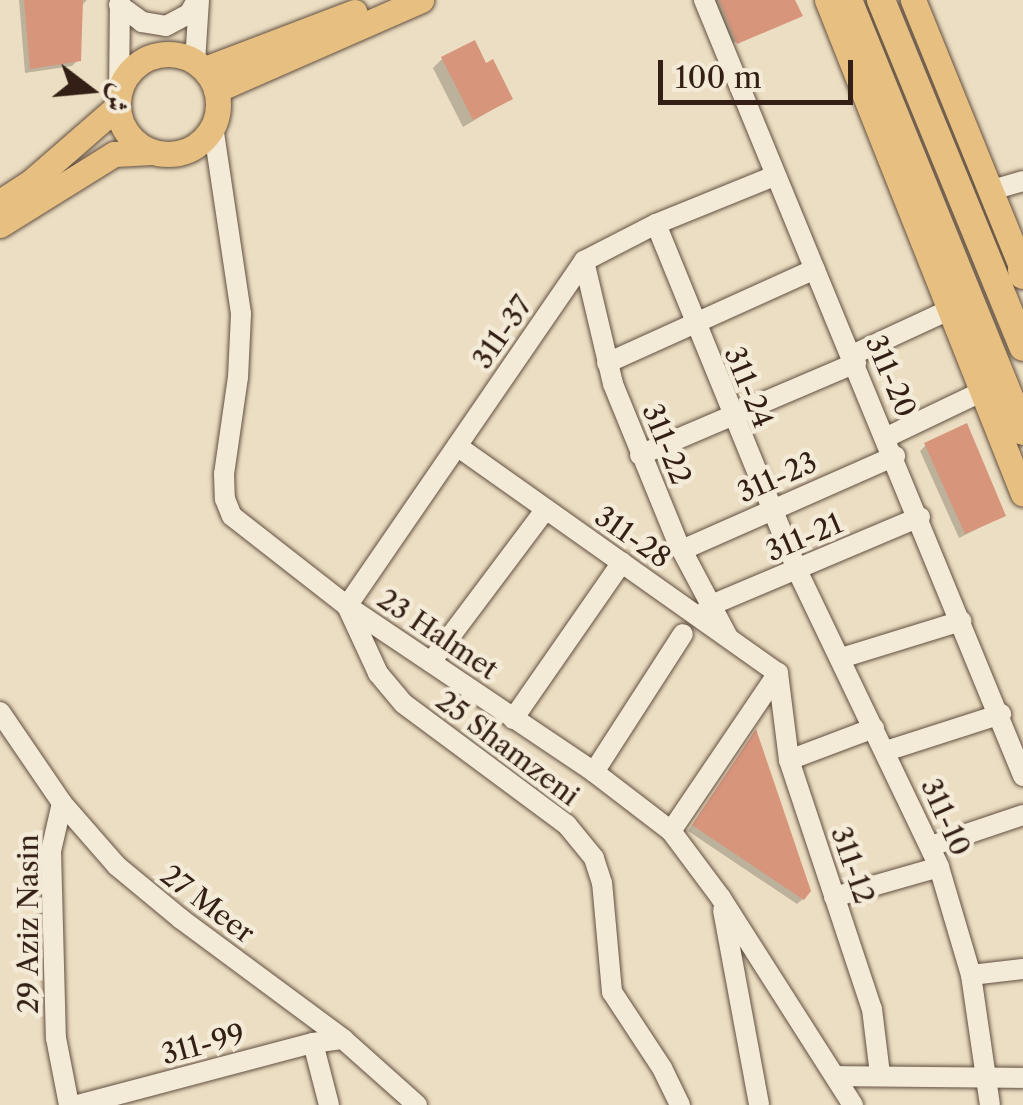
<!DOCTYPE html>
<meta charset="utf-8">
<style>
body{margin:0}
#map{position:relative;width:1023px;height:1105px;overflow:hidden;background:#ecdec2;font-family:"Libre Caslon Text",Amiri,serif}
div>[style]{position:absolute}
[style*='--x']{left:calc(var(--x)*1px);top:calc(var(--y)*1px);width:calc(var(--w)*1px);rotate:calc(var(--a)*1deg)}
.shadow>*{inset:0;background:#0003}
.building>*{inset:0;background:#d7957c}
.roads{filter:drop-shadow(0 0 2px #614f40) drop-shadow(0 0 2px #614f40)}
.minor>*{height:20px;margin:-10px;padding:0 10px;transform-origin:10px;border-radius:10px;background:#f3ead7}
.major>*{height:25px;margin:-12.5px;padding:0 12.5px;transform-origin:12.5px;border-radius:12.5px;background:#e6bf81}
.major>.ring{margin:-12.5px;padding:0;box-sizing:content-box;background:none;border:25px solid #e6bf81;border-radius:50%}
.highway>*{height:28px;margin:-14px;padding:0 14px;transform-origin:14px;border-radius:14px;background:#e6bf81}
span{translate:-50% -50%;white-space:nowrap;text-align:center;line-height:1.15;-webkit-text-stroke:9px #f3ead7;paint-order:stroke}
.street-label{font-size:28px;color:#331f15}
.north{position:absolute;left:40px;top:40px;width:100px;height:100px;-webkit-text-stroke:8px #f3ead7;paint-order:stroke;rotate:106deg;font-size:28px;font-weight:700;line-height:40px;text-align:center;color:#331f15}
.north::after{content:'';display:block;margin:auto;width:35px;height:45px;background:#331f15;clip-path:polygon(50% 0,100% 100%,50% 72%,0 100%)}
.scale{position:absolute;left:658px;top:60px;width:195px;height:45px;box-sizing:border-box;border:5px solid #331f15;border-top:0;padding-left:12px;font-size:30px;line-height:35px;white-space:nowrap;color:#331f15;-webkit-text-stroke:8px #f3ead7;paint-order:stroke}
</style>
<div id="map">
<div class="shadow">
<div style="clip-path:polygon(19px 0,87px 0,80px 7px,78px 60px,72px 66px,25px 73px)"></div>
<div style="clip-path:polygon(708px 0,792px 0,796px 16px,729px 45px)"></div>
<div style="clip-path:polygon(442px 59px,485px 66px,510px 99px,463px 127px,433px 68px)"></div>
<div style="clip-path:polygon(926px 445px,1003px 516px,959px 538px,920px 451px)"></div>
<div style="clip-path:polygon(751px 738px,803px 899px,797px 904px,688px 831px)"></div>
</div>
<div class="building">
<div style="clip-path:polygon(24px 0,83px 0,81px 61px,30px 69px)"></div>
<div style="clip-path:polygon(719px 0,795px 0,803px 16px,737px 44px)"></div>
<div style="clip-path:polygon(475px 40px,486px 63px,493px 59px,513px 99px,473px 120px,441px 57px)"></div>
<div style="clip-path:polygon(967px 423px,1006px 516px,965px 534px,924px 443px)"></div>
<div style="clip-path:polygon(756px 729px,811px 891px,804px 900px,692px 825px)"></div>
</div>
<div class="roads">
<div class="minor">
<div style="--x:704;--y:0;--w:839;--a:67.65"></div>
<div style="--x:119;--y:5;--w:29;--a:36"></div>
<div style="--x:142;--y:22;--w:24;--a:9"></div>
<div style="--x:166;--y:26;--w:26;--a:-28"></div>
<div style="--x:189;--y:14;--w:16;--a:-60"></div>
<div style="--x:195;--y:62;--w:62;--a:-86.3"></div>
<div style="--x:119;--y:94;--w:94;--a:-89.4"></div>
<div style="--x:213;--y:126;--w:190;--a:81.5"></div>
<div style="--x:241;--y:314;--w:63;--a:92.7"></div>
<div style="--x:238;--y:377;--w:98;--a:98.2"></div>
<div style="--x:224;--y:474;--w:25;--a:88"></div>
<div style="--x:225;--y:499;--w:18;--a:68"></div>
<div style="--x:232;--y:516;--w:146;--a:38"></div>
<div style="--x:347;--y:606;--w:298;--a:33.9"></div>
<div style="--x:594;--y:772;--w:97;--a:37.5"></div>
<div style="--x:671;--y:831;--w:84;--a:53.3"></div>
<div style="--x:721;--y:898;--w:246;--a:57.5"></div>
<div style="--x:992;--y:190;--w:32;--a:-16"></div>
<div style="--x:656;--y:224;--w:374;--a:67.8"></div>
<div style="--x:797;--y:570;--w:329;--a:64.4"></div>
<div style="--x:939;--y:867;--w:113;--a:73.5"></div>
<div style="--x:971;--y:975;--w:131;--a:81.7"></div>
<div style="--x:584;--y:261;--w:126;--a:76.7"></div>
<div style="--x:613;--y:384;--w:172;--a:67.8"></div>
<div style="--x:678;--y:543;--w:106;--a:62"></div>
<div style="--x:852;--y:355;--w:109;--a:-24.9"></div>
<div style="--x:607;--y:363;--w:228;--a:-24.3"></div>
<div style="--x:887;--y:437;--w:106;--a:-25.6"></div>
<div style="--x:457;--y:446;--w:393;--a:35.3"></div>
<div style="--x:640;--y:455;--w:235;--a:-23.1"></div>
<div style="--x:682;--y:550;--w:233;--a:-23.8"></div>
<div style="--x:704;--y:614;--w:9;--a:-58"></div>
<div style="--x:709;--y:606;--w:229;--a:-22.9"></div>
<div style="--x:841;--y:658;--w:126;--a:-17.1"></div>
<div style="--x:431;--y:662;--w:191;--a:-53.1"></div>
<div style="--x:778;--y:673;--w:88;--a:82.8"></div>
<div style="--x:789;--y:760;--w:262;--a:71.6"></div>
<div style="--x:872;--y:1009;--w:65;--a:83"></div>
<div style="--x:0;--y:712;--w:110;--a:55.7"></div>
<div style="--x:62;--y:803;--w:84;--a:48.9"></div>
<div style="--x:117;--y:866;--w:83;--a:39.6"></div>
<div style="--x:181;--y:919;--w:202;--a:36.5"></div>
<div style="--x:343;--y:1039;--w:99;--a:41.7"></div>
<div style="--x:513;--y:719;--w:191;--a:-55.2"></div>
<div style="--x:886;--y:751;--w:121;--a:-17.8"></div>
<div style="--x:789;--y:760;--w:91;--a:-20.6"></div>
<div style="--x:594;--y:772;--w:164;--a:-57.2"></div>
<div style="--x:62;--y:803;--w:49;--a:102.9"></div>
<div style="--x:51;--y:851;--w:187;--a:88.5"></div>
<div style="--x:56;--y:1038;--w:68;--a:79"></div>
<div style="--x:671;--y:831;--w:191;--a:-55.9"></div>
<div style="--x:931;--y:846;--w:97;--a:-18.6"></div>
<div style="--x:834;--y:897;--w:109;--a:-15.9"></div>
<div style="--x:723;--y:910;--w:198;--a:79.5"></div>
<div style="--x:971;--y:975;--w:52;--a:-6.6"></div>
<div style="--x:313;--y:1043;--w:64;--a:75.5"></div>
<div style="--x:835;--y:1076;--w:188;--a:0.6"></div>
<div style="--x:78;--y:1105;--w:243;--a:-14.8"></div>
<div style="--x:313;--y:1043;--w:30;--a:-8"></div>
<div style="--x:680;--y:1105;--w:41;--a:-115.9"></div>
<div style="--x:662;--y:1068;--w:91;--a:-123.3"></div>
<div style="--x:612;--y:992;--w:109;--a:-95.2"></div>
<div style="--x:602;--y:883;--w:26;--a:-108"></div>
<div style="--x:594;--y:858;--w:43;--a:-129.3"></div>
<div style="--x:567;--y:825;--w:204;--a:-143.4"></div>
<div style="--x:403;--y:703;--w:39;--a:-130"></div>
<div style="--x:378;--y:673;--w:74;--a:-114.8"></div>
<div style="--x:347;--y:606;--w:419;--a:-55.5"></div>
<div style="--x:584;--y:261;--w:81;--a:-27.2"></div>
<div style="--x:656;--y:224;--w:127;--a:-22.1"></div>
</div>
<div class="major">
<div style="--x:827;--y:0;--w:531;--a:68.36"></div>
<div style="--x:913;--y:0;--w:292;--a:67.9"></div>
<div class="ring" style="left:118px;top:54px;width:75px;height:75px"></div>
<div style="--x:205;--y:69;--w:160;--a:-20.9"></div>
<div style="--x:216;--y:90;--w:224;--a:-23.7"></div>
<div style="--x:0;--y:202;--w:38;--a:-33"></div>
<div style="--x:32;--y:181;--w:114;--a:-41.1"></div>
<div style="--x:0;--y:225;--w:134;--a:-31.9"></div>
<div style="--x:114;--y:154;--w:38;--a:-3"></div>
</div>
<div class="highway">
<div style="--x:848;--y:0;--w:465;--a:67.9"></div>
<div style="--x:881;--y:0;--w:375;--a:67.7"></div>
<div style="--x:1022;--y:270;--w:5;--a:79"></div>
</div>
</div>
<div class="street-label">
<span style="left:502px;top:332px;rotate:-55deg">311-37</span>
<span style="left:891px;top:376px;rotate:67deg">311-20</span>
<span style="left:749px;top:387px;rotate:68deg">311-24</span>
<span style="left:667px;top:444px;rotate:68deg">311-22</span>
<span style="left:777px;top:477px;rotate:-24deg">311-23</span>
<span style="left:633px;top:537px;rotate:35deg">311-28</span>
<span style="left:804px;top:537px;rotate:-23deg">311-21</span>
<span style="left:438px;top:634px;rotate:34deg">23 Halmet</span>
<span style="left:508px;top:748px;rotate:37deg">25 Shamzeni</span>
<span style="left:946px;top:817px;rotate:66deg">311-10</span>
<span style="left:853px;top:865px;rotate:71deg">311-12</span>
<span style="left:208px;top:904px;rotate:37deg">27 Meer</span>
<span style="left:28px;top:924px;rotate:-90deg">29 Aziz Nasin</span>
<span style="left:203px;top:1044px;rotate:-15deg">311-99</span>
</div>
<div class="north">ش</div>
<div class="scale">100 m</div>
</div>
